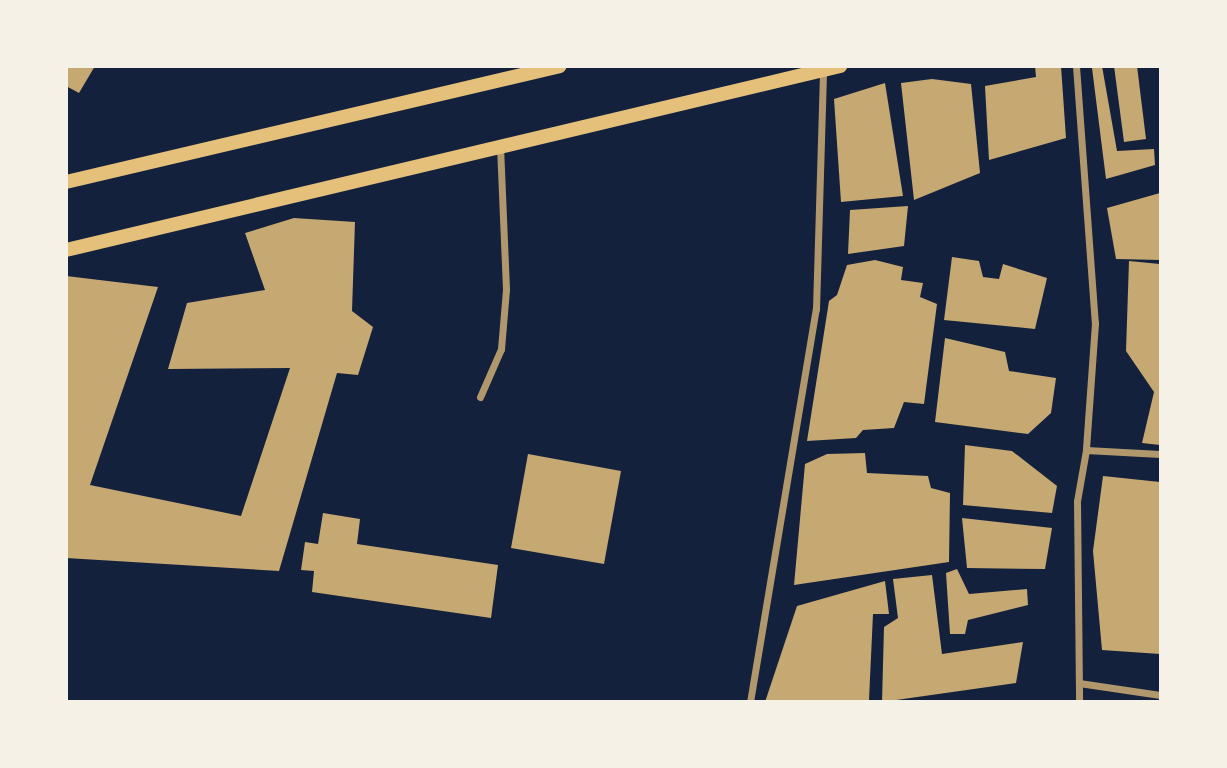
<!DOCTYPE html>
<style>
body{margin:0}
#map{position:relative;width:1227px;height:768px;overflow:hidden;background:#14213d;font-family:"DejaVu Sans",sans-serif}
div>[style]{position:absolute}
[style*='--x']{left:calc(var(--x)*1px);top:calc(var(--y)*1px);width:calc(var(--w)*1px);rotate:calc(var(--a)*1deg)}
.building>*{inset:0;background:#c6a872}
.minor>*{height:7px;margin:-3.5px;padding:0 3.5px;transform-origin:3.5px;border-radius:3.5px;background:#b1986c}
.secondary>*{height:14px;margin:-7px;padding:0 7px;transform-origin:7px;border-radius:7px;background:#e5c07b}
span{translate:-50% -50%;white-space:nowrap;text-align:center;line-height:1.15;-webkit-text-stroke:5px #f6f1e7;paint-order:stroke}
.frame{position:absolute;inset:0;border:68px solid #f6f1e7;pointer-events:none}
</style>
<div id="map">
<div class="building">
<div style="clip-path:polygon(66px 66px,95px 66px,79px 93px,66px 86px)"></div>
<div style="clip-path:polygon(1035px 66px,1061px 66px,1066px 138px,989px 160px,985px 86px,1036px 77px)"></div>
<div style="clip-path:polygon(1102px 66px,1117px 151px,1154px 149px,1155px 165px,1106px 179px,1092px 68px)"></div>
<div style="clip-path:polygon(1114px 66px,1137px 66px,1146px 139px,1124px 142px)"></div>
<div style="clip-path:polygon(932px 79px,971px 84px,980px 173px,914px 200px,901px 83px)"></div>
<div style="clip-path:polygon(885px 83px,903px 196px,841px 202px,834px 99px)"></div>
<div style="clip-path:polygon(1160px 193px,1160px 260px,1116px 259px,1107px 208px)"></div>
<div style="clip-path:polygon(908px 206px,904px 246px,848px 254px,850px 210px)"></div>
<div style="clip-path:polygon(294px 218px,355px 222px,352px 311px,373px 327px,358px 375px,337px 373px,279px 571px,66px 558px,66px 276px,158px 287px,90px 485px,241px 516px,290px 368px,168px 369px,187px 303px,265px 290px,245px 233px)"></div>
<div style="clip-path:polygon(952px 257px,979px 261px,983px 277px,999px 279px,1003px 264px,1047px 278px,1035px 329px,944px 320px)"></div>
<div style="clip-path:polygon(875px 260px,903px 267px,901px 280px,923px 283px,920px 297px,937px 304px,924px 404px,904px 402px,894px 428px,863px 430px,856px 438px,807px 441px,829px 301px,837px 295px,847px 265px)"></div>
<div style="clip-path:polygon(1129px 261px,1160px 264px,1160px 445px,1142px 443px,1154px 392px,1126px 351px)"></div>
<div style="clip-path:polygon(945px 338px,1005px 352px,1009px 371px,1056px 378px,1051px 413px,1028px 434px,935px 422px)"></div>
<div style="clip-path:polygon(965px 445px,1012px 451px,1057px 486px,1052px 513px,963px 505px)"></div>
<div style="clip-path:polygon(865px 453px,867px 473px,928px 476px,931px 488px,950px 493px,949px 562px,794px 585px,805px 464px,827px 454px)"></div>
<div style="clip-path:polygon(528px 454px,621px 471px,604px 564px,511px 548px)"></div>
<div style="clip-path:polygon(1103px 476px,1160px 482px,1160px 654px,1102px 650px,1093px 551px)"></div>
<div style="clip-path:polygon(323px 513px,360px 519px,357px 544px,498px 565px,491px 618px,312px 592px,314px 571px,301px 570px,305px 542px,318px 544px)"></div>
<div style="clip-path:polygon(962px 518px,1052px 528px,1045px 569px,967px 568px)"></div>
<div style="clip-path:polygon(957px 569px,969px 594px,1027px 589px,1028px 605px,968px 620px,965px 634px,950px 634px,946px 573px)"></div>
<div style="clip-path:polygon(932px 575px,942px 654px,1023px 642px,1016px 683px,882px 702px,884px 627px,898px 618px,893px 579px)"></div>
<div style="clip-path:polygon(885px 581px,889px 614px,873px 614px,869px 700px,765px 702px,797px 606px)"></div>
</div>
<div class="minor">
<div style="--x:1076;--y:66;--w:258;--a:85.8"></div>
<div style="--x:1095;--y:323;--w:127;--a:94.1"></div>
<div style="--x:1086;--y:450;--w:52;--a:100"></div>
<div style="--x:1077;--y:501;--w:201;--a:89.4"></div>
<div style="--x:480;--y:397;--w:52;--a:-66.4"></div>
<div style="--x:501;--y:349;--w:60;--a:-85.2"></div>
<div style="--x:506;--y:289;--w:141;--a:-92.4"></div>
<div style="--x:1086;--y:450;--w:74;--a:3.1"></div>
<div style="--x:1079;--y:683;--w:82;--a:8.4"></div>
<div style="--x:750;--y:702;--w:399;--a:-80.5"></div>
<div style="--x:816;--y:309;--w:238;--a:-88.3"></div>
</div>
<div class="secondary">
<div style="--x:66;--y:182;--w:507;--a:-13.21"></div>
<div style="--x:66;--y:250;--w:796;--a:-13.37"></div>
</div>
<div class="frame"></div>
</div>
